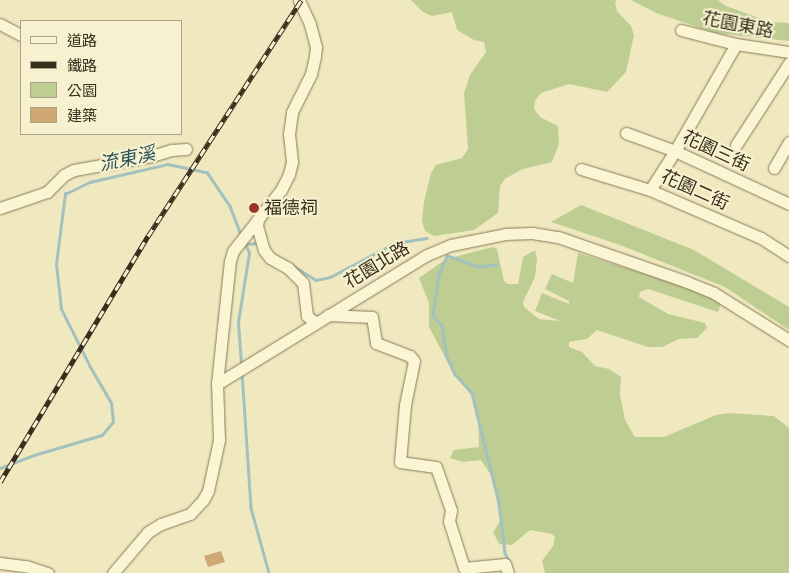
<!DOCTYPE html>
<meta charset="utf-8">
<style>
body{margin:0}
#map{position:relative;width:789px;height:573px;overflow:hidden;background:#f0e9c0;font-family:Merriweather,"Noto Sans TC",serif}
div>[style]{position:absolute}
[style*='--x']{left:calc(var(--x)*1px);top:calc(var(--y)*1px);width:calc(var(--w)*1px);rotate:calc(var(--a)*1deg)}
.green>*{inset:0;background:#bece93}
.stream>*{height:2.5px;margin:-1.25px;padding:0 1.25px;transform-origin:1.25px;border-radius:1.25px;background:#a3c1bd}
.building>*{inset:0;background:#cfa874}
.roads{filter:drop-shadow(0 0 1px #897957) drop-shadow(0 0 1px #897957)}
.minor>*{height:11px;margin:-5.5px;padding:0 5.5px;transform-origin:5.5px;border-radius:5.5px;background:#faf5d3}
.rail>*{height:4.5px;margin-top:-2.25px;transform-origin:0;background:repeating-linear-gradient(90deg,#f7f1cf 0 8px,#382e1c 0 16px);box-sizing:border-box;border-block:1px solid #382e1c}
.dots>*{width:14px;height:14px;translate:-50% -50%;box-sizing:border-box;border:2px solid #f7f1cf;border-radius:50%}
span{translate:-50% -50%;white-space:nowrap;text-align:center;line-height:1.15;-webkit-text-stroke:4px #f7f1cf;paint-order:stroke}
.street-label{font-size:18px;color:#382e1c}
.poi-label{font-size:18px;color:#382e1c}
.left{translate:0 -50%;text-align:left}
.water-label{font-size:19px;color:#2b5458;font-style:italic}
.legend{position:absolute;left:20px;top:20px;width:162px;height:115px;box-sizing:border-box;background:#f7f1cf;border:1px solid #aba387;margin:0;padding:6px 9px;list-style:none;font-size:15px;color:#382e1c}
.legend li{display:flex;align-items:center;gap:10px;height:25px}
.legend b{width:25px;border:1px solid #aba387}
</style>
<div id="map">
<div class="green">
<div style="clip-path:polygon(411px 0,617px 0,615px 2px,617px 11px,631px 26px,634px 35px,626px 72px,607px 92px,569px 84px,541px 93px,535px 101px,534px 109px,540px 117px,558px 126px,559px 144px,552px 162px,523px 169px,506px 178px,500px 186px,498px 213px,474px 230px,434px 236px,425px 231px,422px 221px,424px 202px,431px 173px,436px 165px,462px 158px,468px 149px,464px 93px,470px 75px,486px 52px,484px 42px,474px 40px,457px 30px,452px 12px,432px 16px,423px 12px)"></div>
<div style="clip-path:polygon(631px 0,718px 0,726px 6px,770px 22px,789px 23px,789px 41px,715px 33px,656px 13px)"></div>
<div style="clip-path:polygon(581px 205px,694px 250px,789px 307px,789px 330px,725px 287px,620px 245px,551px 222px)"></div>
<div style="clip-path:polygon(493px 247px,497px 249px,504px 281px,508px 284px,518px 284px,523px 257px,535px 250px,537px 259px,535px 277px,523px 302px,524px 307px,539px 319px,560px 321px,535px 311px,542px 293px,569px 304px,569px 301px,545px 289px,552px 274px,573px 283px,578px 253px,710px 294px,721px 303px,718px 312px,648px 289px,640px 292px,639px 297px,668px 314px,705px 323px,707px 328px,697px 338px,679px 339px,662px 347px,648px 347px,597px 330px,587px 339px,569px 342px,569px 347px,582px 352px,595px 366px,609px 369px,621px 377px,620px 395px,625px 420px,635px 437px,664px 437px,716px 415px,730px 413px,774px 416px,789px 428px,789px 573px,545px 573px,542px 561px,553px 546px,555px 537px,552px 534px,530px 530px,512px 545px,499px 544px,493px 532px,501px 520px,501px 506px,491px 475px,481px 460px,463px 462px,450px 458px,454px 450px,479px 447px,478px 415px,473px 397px,455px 376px,429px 327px,429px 303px,419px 278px,446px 259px)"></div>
</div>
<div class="stream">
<div style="--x:246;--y:244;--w:11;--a:-5"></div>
<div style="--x:292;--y:265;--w:28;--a:32"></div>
<div style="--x:316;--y:280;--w:14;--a:-12"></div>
<div style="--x:330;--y:277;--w:73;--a:-27.6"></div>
<div style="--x:395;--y:243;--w:32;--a:-9"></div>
<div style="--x:497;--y:265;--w:19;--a:174"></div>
<div style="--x:478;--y:267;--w:33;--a:-160"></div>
<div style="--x:447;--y:256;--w:21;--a:113"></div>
<div style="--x:439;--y:275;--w:41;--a:98.3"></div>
<div style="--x:433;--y:316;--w:13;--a:45"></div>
<div style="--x:442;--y:325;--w:32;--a:81"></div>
<div style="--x:447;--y:357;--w:19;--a:65"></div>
<div style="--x:455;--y:374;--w:25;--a:48"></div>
<div style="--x:472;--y:393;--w:113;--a:76.2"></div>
<div style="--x:499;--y:503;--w:50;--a:83.2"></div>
<div style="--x:505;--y:553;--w:9;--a:63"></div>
<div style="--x:241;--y:364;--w:42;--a:-94.1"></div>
<div style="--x:238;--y:322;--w:70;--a:-80.9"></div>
<div style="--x:249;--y:253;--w:12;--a:-114"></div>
<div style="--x:242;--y:372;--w:136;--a:86.2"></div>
<div style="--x:251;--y:508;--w:67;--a:74.5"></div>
<div style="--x:0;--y:468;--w:36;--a:-21"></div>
<div style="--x:34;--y:455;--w:71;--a:-16.4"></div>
<div style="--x:102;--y:435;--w:17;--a:-50"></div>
<div style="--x:113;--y:422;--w:19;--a:-96"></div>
<div style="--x:111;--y:403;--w:42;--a:-120.3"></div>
<div style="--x:90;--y:367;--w:65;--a:-116.6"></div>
<div style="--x:61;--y:309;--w:45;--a:-96.3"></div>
<div style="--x:56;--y:264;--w:71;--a:-82.7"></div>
<div style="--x:65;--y:194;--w:28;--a:-26"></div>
<div style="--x:90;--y:182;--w:80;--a:-13"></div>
<div style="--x:168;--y:164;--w:40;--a:12"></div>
<div style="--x:207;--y:172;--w:41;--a:55.9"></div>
<div style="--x:230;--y:206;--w:30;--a:69"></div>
</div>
<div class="building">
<div style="clip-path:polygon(221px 551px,225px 562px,208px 567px,204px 556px)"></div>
</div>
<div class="roads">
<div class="minor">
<div style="--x:0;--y:24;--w:24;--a:28"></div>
<div style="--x:681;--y:30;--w:57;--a:14.3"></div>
<div style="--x:736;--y:44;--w:54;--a:8.6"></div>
<div style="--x:626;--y:133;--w:52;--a:20.2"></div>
<div style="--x:675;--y:151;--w:126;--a:24.9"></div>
<div style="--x:736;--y:145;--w:98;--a:-57.1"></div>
<div style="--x:774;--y:168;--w:30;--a:-60"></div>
<div style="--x:581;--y:169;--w:72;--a:16.9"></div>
<div style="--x:650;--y:190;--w:121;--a:23.4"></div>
<div style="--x:761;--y:238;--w:33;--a:33"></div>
<div style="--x:650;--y:190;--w:46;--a:-57.3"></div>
<div style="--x:675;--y:151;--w:123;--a:-60.3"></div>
<div style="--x:0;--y:208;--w:50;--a:-18.8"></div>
<div style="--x:47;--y:192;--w:24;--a:-45"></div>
<div style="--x:64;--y:175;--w:11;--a:-27"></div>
<div style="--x:74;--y:170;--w:79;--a:-10.2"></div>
<div style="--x:152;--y:156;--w:21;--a:-17"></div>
<div style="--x:172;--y:150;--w:14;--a:-4"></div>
<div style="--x:258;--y:219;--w:7;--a:98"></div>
<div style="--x:257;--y:226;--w:25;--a:74"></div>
<div style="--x:264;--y:250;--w:10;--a:53"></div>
<div style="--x:270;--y:258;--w:21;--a:29"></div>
<div style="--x:288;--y:268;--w:21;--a:45"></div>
<div style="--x:303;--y:283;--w:33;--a:83"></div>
<div style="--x:307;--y:316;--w:11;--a:38"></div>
<div style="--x:328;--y:315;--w:44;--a:2.6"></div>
<div style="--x:372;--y:317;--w:26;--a:81"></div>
<div style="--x:376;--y:343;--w:36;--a:21"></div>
<div style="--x:410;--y:356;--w:6;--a:51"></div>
<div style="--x:414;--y:361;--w:45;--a:101.6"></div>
<div style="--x:405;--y:405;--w:57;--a:95"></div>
<div style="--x:400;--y:462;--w:36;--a:8"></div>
<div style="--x:436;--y:467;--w:46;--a:70.8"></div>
<div style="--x:451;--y:510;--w:11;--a:100"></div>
<div style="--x:449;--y:521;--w:49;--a:72.3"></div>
<div style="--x:464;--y:568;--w:41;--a:-5.6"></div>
<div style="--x:505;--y:564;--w:9;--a:72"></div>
<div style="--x:217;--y:384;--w:246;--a:-31.6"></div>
<div style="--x:427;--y:255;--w:26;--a:-23"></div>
<div style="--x:451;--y:245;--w:55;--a:-11.5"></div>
<div style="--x:505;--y:234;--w:27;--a:-2"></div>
<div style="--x:532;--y:233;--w:26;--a:9"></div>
<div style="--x:558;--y:237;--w:137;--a:19.2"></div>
<div style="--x:687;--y:282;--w:29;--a:22"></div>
<div style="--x:714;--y:293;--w:89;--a:32.1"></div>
<div style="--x:0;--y:563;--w:26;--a:7"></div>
<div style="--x:26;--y:566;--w:23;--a:18"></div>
<div style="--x:113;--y:573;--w:54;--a:-49.5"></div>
<div style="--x:148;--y:532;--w:15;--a:-32"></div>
<div style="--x:161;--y:524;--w:31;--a:-19"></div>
<div style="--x:190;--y:514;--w:19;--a:-47"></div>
<div style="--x:203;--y:500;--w:10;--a:-61"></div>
<div style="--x:208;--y:491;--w:52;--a:-77.8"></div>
<div style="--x:219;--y:440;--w:56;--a:-92"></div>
<div style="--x:217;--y:384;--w:124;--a:-84"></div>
<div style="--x:230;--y:261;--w:10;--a:-73"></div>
<div style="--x:233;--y:251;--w:78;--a:-51.8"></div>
<div style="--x:281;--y:190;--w:18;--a:-63"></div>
<div style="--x:289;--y:174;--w:12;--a:-76"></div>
<div style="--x:292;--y:162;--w:28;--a:-96"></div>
<div style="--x:289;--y:134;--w:22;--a:-82"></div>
<div style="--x:292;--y:112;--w:42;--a:-63.4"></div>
<div style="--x:311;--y:74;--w:18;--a:-77"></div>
<div style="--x:315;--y:56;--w:9;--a:-84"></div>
<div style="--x:316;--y:47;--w:24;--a:-105"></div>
<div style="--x:310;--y:24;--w:26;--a:-115"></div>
</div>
</div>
<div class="rail">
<div style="--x:0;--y:482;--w:287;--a:-59"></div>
<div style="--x:148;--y:236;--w:281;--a:-57"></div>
</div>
<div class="dots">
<div style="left:254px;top:208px;background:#9a3625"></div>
</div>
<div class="street-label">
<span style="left:738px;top:25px;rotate:11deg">花園東路</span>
<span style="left:716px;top:151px;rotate:25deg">花園三街</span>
<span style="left:695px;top:190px;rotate:24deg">花園二街</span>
<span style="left:377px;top:265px;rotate:-31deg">花園北路</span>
</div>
<div class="poi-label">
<span class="left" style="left:264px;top:208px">福德祠</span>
</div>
<div class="water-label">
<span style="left:127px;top:159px;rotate:-12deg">流東溪</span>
</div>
<ul class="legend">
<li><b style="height:6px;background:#faf5d3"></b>道路</li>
<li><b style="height:6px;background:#382e1c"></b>鐵路</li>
<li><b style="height:14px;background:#bece93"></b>公園</li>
<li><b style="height:14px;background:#cfa874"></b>建築</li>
</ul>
</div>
